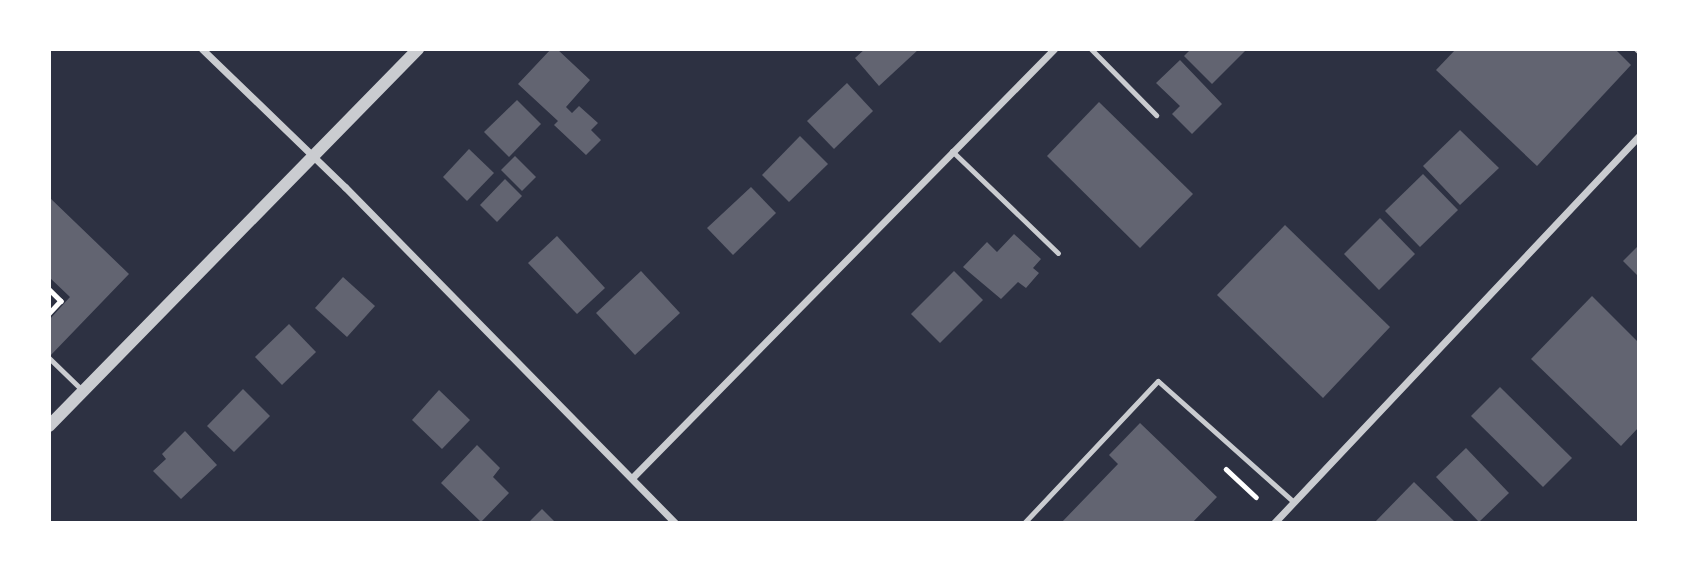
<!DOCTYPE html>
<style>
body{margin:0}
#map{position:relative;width:1688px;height:572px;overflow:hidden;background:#2d3142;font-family:Mulish,sans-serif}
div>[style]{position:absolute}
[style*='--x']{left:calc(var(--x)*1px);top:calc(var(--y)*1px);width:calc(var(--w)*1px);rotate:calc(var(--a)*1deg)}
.building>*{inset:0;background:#626471}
.path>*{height:4.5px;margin:-2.25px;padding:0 2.25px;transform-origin:2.25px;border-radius:2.25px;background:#fff}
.service>*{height:5px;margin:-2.5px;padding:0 2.5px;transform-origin:2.5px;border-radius:2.5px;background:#caccd0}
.minor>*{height:7px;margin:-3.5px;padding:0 3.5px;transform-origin:3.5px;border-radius:3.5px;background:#caccd0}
.tertiary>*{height:12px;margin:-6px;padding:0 6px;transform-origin:6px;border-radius:6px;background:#caccd0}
span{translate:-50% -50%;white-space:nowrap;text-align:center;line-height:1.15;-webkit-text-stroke:5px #fff;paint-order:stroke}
.frame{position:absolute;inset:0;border:51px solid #fff;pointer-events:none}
</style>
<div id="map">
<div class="building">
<div style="clip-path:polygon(551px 49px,557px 49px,590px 80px,566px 107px,572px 113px,579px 106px,598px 123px,591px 130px,601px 140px,586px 155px,554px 125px,558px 121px,518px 84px)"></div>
<div style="clip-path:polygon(865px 49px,919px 49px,879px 86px,855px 58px)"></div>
<div style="clip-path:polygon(1191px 49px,1247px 49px,1212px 84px,1184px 56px)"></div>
<div style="clip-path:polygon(1456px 49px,1615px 49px,1631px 65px,1537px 166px,1436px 70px)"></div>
<div style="clip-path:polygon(1180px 60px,1222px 104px,1192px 134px,1172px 114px,1180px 106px,1156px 83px)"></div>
<div style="clip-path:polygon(847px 83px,873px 111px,834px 149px,807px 121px)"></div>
<div style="clip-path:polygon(517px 100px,541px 124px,509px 157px,484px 132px)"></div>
<div style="clip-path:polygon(1099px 102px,1193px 194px,1140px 248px,1047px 156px)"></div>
<div style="clip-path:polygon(1460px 130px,1499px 168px,1460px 205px,1423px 166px)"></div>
<div style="clip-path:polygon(800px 136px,828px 164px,789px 202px,762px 175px)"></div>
<div style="clip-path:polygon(469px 149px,494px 173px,467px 201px,443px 177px)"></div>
<div style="clip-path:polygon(515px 156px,536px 177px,522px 191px,501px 170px)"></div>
<div style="clip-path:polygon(1423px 174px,1458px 210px,1420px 247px,1385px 211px)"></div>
<div style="clip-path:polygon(505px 179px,522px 196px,497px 222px,480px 205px)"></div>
<div style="clip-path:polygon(751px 187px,776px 213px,733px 255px,707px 228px)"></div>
<div style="clip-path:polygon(49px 197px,129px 274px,49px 357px,49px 320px,70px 297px,49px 277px)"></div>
<div style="clip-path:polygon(1380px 218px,1415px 254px,1379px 290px,1344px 254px)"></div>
<div style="clip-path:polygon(1285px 225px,1390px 327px,1323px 398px,1217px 295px)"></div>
<div style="clip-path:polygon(1014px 234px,1041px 259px,1033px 268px,1039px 273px,1026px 288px,1018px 282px,1001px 299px,963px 267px,987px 242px,997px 252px)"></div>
<div style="clip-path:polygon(557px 236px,605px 288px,577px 314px,528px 263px)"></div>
<div style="clip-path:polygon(1639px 245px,1639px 277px,1623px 261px)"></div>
<div style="clip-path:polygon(641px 271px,680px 313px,635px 355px,596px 313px)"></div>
<div style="clip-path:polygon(954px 271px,983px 300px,940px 343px,911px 314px)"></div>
<div style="clip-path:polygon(343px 277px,375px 306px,347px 337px,315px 308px)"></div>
<div style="clip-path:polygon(1592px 296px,1639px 343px,1639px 427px,1621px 446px,1531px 359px)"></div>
<div style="clip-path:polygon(289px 324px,316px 352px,282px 385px,255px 357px)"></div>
<div style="clip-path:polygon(1500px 387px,1572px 458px,1543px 487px,1471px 416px)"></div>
<div style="clip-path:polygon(243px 389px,270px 416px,234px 452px,207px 426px)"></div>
<div style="clip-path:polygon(439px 390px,470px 420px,442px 449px,412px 420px)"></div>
<div style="clip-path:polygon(1140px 423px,1217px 497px,1192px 523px,1061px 523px,1118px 464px,1109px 455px)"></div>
<div style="clip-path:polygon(185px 431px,217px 465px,181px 499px,153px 471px,166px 459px,162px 454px)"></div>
<div style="clip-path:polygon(477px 445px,500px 468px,493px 477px,509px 493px,481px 522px,441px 483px)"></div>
<div style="clip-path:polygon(1466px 448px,1509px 493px,1479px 522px,1436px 477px)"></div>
<div style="clip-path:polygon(1414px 482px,1456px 523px,1374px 523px)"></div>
<div style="clip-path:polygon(542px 509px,556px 523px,528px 523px)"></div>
</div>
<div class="path">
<div style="--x:49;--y:289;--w:17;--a:45"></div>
<div style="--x:61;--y:301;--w:18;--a:133"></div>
<div style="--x:1226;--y:469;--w:41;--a:43"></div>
</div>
<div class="service">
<div style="--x:1091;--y:49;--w:93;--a:45.4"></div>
<div style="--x:1636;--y:49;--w:4;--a:45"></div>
<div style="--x:952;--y:151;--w:147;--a:43.9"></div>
<div style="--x:49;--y:358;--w:46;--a:44.1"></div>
<div style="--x:1024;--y:523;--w:195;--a:-46.7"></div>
<div style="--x:1158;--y:381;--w:182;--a:41.7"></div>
</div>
<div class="minor">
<div style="--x:202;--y:49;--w:199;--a:44"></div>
<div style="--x:345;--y:187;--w:471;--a:45.5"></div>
<div style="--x:632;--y:478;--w:602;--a:-45.47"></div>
<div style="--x:1274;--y:523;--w:532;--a:-46.68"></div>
</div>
<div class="tertiary">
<div style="--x:49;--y:426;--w:528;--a:-45.61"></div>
</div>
<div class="frame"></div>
</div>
